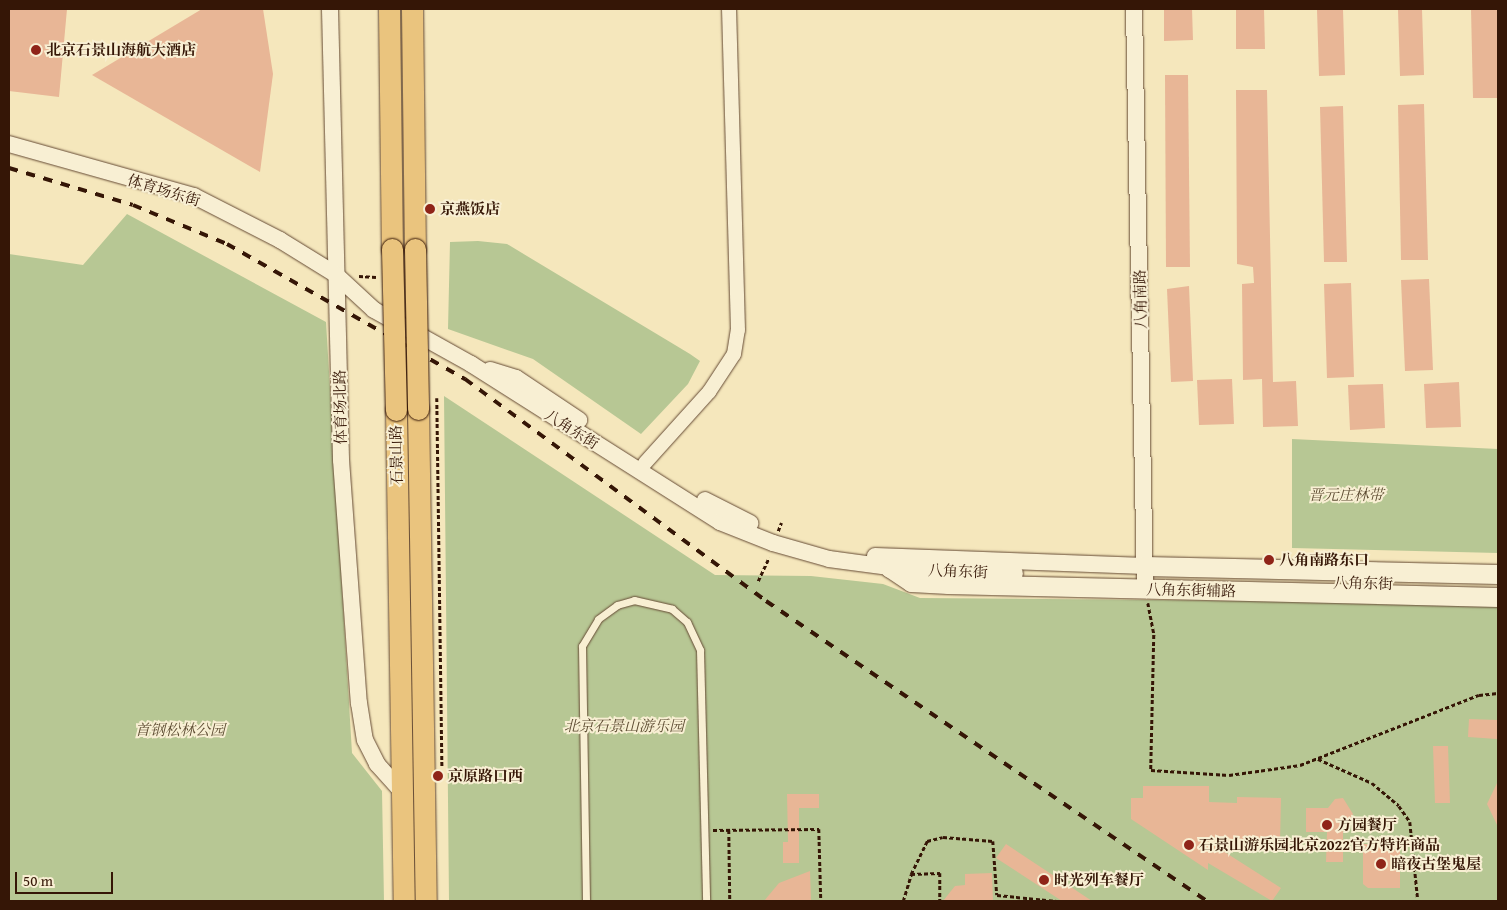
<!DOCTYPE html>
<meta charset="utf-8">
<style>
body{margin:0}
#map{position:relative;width:1507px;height:910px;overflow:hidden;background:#f5e7bc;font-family:"Gentium Book Plus","Noto Serif SC",serif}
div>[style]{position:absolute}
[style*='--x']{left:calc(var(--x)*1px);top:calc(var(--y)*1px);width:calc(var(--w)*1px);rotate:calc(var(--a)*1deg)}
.green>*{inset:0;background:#b7c794}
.building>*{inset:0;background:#e8b696}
.path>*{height:2.5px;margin-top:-1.25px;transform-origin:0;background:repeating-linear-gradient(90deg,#351606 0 4px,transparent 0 6.5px)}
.roads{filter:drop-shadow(0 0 1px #654a34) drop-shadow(0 0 1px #654a34)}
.service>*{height:7px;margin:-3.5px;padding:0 3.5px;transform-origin:3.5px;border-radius:3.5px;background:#f8efd3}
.minor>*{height:14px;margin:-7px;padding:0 7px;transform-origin:7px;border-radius:7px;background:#f8efd3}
.tertiary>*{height:16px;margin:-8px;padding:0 8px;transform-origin:8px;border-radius:8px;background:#f8efd3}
.secondary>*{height:19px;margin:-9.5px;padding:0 9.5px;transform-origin:9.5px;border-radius:9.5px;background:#f8efd3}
.primary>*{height:21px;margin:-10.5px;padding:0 10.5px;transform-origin:10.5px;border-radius:10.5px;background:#eac47e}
.rail>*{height:4px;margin-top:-2px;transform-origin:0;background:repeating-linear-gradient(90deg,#351606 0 9px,transparent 0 18px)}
.bridges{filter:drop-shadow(0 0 1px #351606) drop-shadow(0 0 1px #351606)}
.primary-bridge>*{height:21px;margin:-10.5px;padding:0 10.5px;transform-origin:10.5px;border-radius:10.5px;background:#eac47e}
.dots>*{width:14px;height:14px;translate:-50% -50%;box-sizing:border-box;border:2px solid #f8efd3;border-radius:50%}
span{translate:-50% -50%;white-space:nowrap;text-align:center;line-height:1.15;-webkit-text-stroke:4px #f8efd3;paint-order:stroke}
.poi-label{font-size:15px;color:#351606;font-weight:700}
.left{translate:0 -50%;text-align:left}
.street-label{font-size:15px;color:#351606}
.park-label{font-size:15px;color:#5c4b31;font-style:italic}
.frame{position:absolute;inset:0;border:10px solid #351606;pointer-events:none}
.scale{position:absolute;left:15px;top:872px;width:98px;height:22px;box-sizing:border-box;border:2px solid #351606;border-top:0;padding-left:6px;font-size:15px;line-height:18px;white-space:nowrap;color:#351606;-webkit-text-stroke:4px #f8efd3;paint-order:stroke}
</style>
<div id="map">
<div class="green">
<div style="clip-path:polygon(127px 214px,326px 322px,352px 753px,382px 791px,384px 901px,9px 901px,9px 254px,83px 265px)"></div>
<div style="clip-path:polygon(478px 241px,507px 244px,690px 354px,700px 361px,688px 384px,641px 434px,533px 359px,448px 329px,450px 242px)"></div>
<div style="clip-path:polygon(444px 396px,715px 575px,811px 576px,883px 584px,920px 598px,1498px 603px,1498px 901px,449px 901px)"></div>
<div style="clip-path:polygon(1292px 439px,1498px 449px,1498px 553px,1292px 548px)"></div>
</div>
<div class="building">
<div style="clip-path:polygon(9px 9px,67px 9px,59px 97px,9px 91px)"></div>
<div style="clip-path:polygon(202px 9px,263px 9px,273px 74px,260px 172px,92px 75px)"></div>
<div style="clip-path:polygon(1164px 9px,1192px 9px,1193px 40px,1164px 41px)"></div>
<div style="clip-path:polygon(1236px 9px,1264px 9px,1265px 49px,1236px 49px)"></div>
<div style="clip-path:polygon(1317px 9px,1343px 9px,1345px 75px,1319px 76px)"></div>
<div style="clip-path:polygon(1398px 9px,1422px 9px,1424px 75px,1400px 76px)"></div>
<div style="clip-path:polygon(1471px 9px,1498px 9px,1498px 98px,1473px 98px)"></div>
<div style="clip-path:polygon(1165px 75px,1188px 75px,1190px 267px,1166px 267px)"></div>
<div style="clip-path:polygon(1236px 90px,1267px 90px,1273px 382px,1296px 381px,1298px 426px,1263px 427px,1262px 379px,1243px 380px,1242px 284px,1254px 283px,1253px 267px,1237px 264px)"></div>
<div style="clip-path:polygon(1424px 104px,1428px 260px,1401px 260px,1398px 105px)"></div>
<div style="clip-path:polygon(1343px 106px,1347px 262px,1324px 262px,1320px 107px)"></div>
<div style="clip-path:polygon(1429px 279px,1433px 370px,1405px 371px,1401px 280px)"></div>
<div style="clip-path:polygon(1351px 283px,1354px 377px,1327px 378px,1324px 284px)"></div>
<div style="clip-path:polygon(1189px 286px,1193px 381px,1171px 382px,1167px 289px)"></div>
<div style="clip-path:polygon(1232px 379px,1234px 424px,1199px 425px,1197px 380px)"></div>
<div style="clip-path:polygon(1459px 382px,1461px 427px,1426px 428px,1424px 384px)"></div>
<div style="clip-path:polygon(1383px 384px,1385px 428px,1350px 430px,1348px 385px)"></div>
<div style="clip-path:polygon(1469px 719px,1498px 720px,1497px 739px,1468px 737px)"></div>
<div style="clip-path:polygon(1433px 746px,1448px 746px,1450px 803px,1435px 803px)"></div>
<div style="clip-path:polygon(1498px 781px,1498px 827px,1487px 804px)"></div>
<div style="clip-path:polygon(1143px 786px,1209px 786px,1209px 802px,1237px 803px,1237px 797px,1281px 798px,1280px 843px,1209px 842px,1281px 888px,1272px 901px,1208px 863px,1208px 870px,1131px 819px,1131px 798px,1143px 798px)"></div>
<div style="clip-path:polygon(787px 794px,819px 794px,819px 808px,799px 808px,799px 863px,783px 863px,783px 842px,788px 842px)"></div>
<div style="clip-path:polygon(1343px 798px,1353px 814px,1343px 831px,1343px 862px,1326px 862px,1327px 832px,1306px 832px,1306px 808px,1328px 808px,1335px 799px)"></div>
<div style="clip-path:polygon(1006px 844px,1092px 901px,1062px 901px,996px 858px)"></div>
<div style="clip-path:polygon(1363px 844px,1400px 844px,1400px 888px,1368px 888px,1363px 884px)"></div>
<div style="clip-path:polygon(810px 871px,811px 901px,764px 901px,779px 883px)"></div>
<div style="clip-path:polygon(992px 873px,993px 901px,943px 901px,955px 886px,965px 885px,965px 874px)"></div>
</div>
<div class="path">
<div style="--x:359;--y:276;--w:17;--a:3"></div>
<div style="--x:437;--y:398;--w:369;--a:89.2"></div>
<div style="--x:778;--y:531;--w:9;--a:-69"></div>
<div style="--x:758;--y:581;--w:26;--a:-65"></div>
<div style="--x:1148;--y:603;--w:33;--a:79"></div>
<div style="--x:1154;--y:635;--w:135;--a:91.3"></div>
<div style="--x:1151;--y:770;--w:78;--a:3.7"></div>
<div style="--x:1229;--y:775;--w:72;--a:-8"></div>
<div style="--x:1300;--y:765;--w:192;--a:-21.4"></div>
<div style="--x:1479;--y:695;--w:19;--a:-6"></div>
<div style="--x:1318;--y:759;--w:59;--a:24"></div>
<div style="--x:1372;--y:783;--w:35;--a:40"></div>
<div style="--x:1399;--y:806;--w:19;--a:55"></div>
<div style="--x:1410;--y:822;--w:79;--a:84.2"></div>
<div style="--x:713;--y:830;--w:106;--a:-0.5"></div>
<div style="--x:819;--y:829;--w:72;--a:88.4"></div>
<div style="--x:729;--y:830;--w:71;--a:89.2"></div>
<div style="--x:911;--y:874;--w:37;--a:-64"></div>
<div style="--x:927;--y:841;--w:16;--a:-14"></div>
<div style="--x:943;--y:837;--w:50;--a:4.6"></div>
<div style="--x:993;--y:841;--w:54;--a:85.8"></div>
<div style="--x:997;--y:895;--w:60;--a:5.7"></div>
<div style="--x:903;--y:901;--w:28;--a:-73"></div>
<div style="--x:911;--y:874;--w:29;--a:-2"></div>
<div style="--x:940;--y:873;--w:28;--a:90"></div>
</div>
<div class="roads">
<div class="service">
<div style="--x:586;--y:901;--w:255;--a:-90.9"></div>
<div style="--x:582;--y:646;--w:31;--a:-59"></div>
<div style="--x:598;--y:619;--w:24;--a:-36"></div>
<div style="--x:617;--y:605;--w:18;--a:-16"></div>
<div style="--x:634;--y:600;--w:39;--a:13"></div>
<div style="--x:672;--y:609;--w:20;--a:41"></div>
<div style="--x:687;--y:622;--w:31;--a:65"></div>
<div style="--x:700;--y:650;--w:251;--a:88.6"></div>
</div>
<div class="minor">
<div style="--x:645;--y:463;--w:96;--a:-48"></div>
<div style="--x:709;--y:392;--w:45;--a:-56.7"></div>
<div style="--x:734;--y:354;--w:24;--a:-81"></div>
<div style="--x:738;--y:330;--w:321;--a:-91.6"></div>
</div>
<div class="tertiary">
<div style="--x:330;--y:9;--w:451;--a:88.6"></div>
<div style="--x:341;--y:460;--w:244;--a:85.8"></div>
<div style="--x:359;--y:703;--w:37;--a:81"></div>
<div style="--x:365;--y:740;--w:27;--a:63"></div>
<div style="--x:377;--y:764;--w:38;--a:48"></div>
<div style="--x:1134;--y:9;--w:579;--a:88.91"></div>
<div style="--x:9;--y:144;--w:192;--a:15.7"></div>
<div style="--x:194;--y:196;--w:97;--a:27.1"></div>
<div style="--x:280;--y:240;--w:65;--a:31.7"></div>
<div style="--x:335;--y:274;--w:53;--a:42.7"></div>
<div style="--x:374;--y:310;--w:111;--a:29.1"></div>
<div style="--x:471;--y:364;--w:295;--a:32.4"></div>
<div style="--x:720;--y:522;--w:57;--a:21.6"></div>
<div style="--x:773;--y:543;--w:58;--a:15.9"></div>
<div style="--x:829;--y:559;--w:61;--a:7.6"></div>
<div style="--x:490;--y:370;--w:27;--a:17"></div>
<div style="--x:516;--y:378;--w:76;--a:33.7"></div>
<div style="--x:705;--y:500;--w:51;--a:27.1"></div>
<div style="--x:875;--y:556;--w:270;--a:2.1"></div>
</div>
<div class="secondary">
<div style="--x:1145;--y:566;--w:353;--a:1.3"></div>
<div style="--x:889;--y:567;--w:27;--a:34"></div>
<div style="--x:911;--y:582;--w:37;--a:3"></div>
<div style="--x:948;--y:584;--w:550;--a:1.35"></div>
<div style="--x:890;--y:568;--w:123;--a:2.3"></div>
</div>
<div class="primary">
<div style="--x:389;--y:9;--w:240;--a:89.3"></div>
<div style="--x:412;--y:9;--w:240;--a:89.3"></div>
<div style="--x:418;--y:409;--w:492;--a:89.1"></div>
<div style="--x:396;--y:410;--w:491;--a:89.1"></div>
</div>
</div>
<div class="rail">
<div style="--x:9;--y:168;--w:129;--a:16.6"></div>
<div style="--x:133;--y:205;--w:102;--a:22.5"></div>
<div style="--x:227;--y:244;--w:274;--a:29.6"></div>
<div style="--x:465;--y:379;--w:374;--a:36.4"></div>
<div style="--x:766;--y:601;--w:533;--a:34.23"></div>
</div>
<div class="bridges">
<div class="primary-bridge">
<div style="--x:392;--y:249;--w:161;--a:88.6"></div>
<div style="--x:415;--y:249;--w:160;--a:88.9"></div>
</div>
</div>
<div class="dots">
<div style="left:36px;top:50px;background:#8f2418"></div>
<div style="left:430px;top:209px;background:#8f2418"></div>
<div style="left:1269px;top:560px;background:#8f2418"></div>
<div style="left:438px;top:776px;background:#8f2418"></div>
<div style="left:1327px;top:825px;background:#8f2418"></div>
<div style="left:1189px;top:845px;background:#8f2418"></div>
<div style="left:1381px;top:864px;background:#8f2418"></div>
<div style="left:1044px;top:880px;background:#8f2418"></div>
</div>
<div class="poi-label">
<span class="left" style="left:46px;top:50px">北京石景山海航大酒店</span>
<span class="left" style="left:440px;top:209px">京燕饭店</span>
<span class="left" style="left:1279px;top:560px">八角南路东口</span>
<span class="left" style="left:448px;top:776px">京原路口西</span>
<span class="left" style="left:1337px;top:825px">方园餐厅</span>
<span class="left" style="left:1199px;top:845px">石景山游乐园北京2022官方特许商品</span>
<span class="left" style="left:1391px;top:864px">暗夜古堡鬼屋</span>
<span class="left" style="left:1054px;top:880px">时光列车餐厅</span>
</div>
<div class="street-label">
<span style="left:164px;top:190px;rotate:17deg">体育场东街</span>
<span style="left:1140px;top:299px;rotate:-91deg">八角南路</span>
<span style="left:340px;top:407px;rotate:-91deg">体育场北路</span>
<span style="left:572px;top:429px;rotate:32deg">八角东街</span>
<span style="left:396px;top:455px;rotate:-91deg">石景山路</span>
<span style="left:958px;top:571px;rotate:2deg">八角东街</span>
<span style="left:1363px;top:583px;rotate:1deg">八角东街</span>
<span style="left:1191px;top:590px;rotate:1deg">八角东街辅路</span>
</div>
<div class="park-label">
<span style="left:1346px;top:495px">晋元庄林带</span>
<span style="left:624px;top:726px">北京石景山游乐园</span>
<span style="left:180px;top:730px">首钢松林公园</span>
</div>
<div class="frame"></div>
<div class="scale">50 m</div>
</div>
